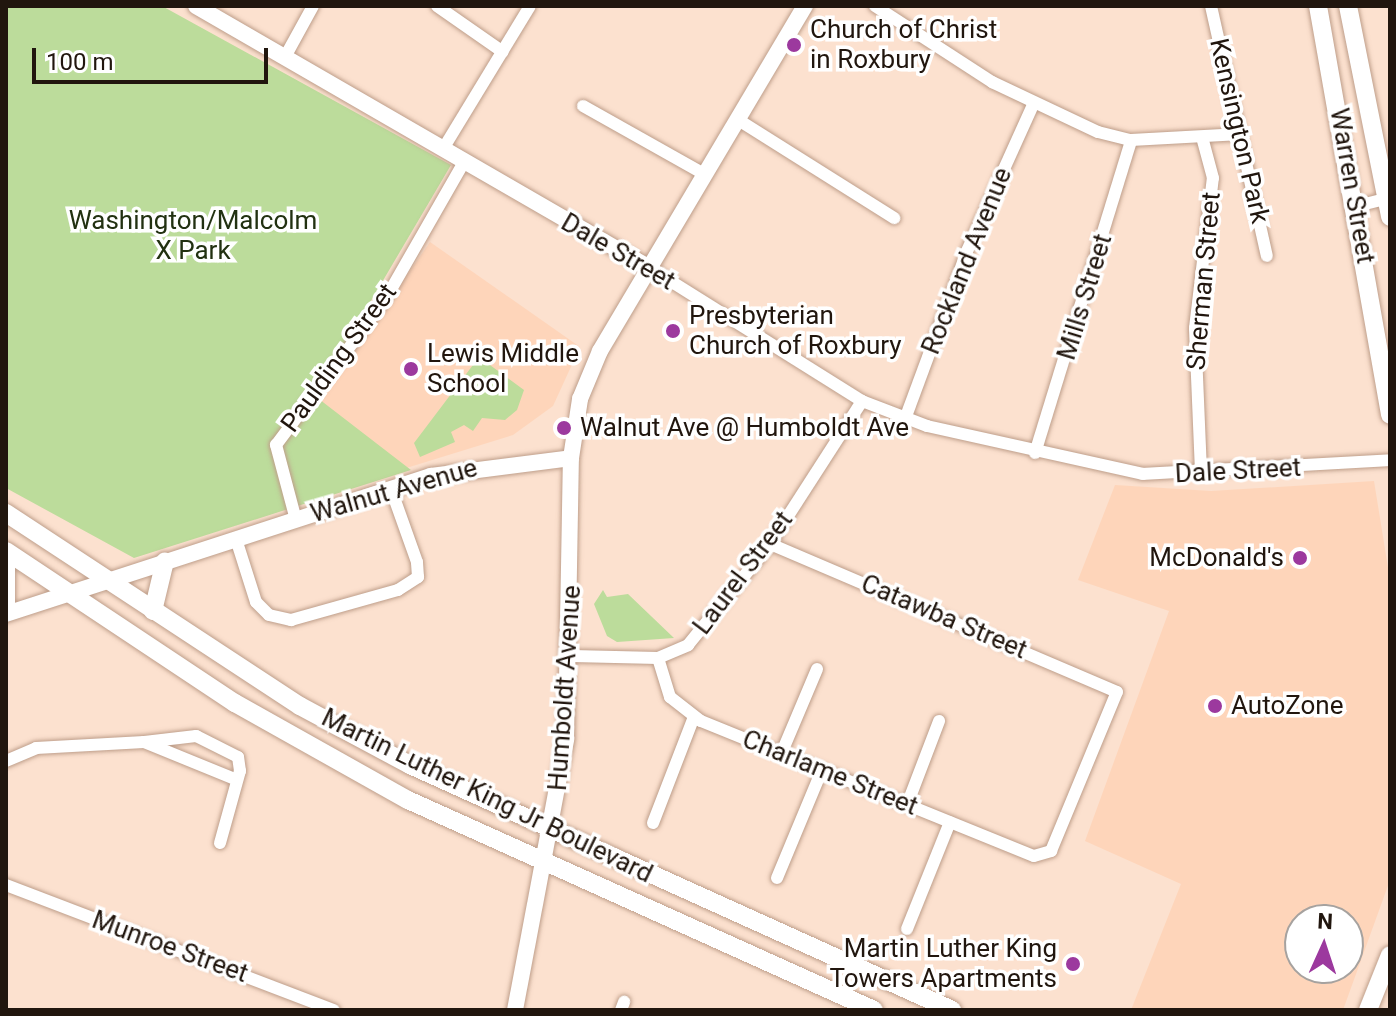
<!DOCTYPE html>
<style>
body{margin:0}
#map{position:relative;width:1396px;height:1016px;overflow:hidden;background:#fce1cf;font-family:Roboto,sans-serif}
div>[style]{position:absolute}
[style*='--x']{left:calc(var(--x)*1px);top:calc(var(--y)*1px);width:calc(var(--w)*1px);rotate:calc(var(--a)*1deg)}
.built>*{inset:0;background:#fed5ba}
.green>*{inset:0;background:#bcdc9b}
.roads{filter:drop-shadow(0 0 2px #be9e8a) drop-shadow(0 0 2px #be9e8a)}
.minor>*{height:12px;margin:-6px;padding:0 6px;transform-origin:6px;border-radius:6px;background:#fff}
.tertiary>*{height:16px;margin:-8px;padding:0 8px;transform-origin:8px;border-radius:8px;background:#fff}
.secondary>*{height:18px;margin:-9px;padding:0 9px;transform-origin:9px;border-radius:9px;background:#fff}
.dots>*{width:22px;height:22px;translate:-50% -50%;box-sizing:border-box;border:4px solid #fff;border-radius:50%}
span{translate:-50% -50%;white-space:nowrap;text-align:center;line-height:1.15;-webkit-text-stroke:7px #fff;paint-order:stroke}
.poi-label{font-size:26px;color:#21160e}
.left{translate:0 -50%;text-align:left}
.right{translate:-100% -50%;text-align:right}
.street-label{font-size:26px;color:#21160e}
.park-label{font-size:26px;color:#223111}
.frame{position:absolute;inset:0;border:8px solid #21160e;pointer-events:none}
.north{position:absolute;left:1284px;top:904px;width:80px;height:80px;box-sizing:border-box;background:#fff;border:2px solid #a6a29f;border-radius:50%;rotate:3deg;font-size:22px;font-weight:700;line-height:32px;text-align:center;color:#21160e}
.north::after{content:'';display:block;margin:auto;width:28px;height:36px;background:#9c399e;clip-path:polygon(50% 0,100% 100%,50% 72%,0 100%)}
.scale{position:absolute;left:32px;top:48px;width:236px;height:36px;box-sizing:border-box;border:4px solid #21160e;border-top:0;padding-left:10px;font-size:24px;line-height:28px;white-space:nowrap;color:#21160e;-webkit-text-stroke:6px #fff;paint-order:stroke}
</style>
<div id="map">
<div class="built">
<div style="clip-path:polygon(430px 242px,580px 347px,553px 406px,513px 435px,267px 511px,297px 433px)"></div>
<div style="clip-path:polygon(evenodd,1374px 481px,1390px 580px,1390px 880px,1343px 1010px,1131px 1010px,1181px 884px,1085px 841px,1169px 611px,1078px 580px,1115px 485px,1211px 491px,1374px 481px,1300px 920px,1348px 920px,1348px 968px,1300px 968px,1300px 920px)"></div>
</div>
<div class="green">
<div style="clip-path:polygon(6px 6px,162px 6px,451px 165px,315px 396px,411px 470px,134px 558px,6px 488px)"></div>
<div style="clip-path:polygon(479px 357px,524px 390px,517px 410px,505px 420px,482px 418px,473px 431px,464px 425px,451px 432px,455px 442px,420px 457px,414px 443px)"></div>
<div style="clip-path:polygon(603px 590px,607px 597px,628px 594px,674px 638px,617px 642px,607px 636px,594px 604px)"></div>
</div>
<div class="roads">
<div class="minor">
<div style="--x:437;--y:6;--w:80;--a:34.9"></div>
<div style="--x:875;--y:6;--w:140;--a:33"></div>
<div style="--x:992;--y:82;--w:117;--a:25.3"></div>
<div style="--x:1098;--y:132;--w:34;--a:14"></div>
<div style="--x:1131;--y:140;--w:110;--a:-3.1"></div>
<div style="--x:1211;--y:6;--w:256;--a:77.4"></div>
<div style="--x:285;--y:57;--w:58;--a:-61.2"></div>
<div style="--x:583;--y:106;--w:141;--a:29.3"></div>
<div style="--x:737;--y:119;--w:186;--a:32.2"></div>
<div style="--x:443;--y:149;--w:167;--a:-58.7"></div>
<div style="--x:1357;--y:206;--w:34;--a:-14"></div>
<div style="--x:653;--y:270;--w:247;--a:32.1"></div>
<div style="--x:862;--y:401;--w:70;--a:21"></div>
<div style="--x:927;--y:426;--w:221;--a:12.5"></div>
<div style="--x:1143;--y:474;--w:247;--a:-3.2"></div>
<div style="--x:905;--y:419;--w:179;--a:-69.7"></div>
<div style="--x:967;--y:251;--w:160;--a:-65.7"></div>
<div style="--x:1035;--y:453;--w:327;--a:-72.9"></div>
<div style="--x:1201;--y:472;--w:144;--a:-92.4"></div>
<div style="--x:1195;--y:328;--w:151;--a:-83.2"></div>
<div style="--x:1213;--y:178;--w:39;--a:-105"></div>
<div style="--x:296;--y:520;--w:78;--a:-104.9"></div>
<div style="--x:276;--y:445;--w:181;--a:-53.1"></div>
<div style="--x:385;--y:300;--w:159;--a:-60.2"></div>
<div style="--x:236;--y:539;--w:66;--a:72.4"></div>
<div style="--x:256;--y:602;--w:18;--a:45"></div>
<div style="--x:269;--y:615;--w:23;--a:13"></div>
<div style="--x:291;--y:620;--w:111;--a:-15.7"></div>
<div style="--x:398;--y:590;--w:24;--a:-33"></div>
<div style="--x:418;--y:577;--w:15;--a:-94"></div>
<div style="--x:417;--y:562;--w:77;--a:-109.6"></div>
<div style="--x:572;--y:656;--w:86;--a:1.3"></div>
<div style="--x:658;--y:658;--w:33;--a:-23"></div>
<div style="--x:688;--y:645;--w:130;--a:-50.9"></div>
<div style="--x:770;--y:544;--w:170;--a:-57.2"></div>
<div style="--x:658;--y:658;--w:41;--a:72.9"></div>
<div style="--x:670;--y:697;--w:39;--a:38"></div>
<div style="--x:701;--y:721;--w:359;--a:22.1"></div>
<div style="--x:1034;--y:856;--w:18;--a:-16"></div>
<div style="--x:1051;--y:851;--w:172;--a:-67.5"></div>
<div style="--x:1117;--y:692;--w:377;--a:-156.9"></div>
<div style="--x:782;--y:752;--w:90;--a:-67.1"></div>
<div style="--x:6;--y:761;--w:33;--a:-23"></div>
<div style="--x:36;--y:748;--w:108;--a:-3.2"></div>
<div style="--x:907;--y:805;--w:90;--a:-69.1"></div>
<div style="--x:653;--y:823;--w:114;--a:-68.9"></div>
<div style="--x:220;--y:843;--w:75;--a:-74.5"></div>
<div style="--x:240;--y:771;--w:14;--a:-98"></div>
<div style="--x:238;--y:757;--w:47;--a:-153.4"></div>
<div style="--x:196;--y:736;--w:52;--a:173.4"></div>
<div style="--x:144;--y:742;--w:100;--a:22.2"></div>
<div style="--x:777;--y:878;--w:117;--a:-67.4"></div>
<div style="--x:6;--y:885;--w:351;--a:20.9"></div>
<div style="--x:907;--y:929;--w:115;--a:-68.1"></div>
<div style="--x:621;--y:1010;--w:9;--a:-69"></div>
</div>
<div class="tertiary">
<div style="--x:196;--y:6;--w:528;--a:30.01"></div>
<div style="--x:6;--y:614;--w:447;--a:-18"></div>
<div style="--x:431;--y:476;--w:141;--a:-7.3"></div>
<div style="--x:515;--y:1010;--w:276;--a:-79.3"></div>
<div style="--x:566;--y:739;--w:281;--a:-89"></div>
<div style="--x:571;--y:458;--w:60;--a:-81.3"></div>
<div style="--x:580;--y:399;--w:52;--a:-67.4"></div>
<div style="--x:600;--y:351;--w:401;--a:-59.3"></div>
</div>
<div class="secondary">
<div style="--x:1318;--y:6;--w:415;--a:80"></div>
<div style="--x:1348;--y:6;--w:215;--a:78.7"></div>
<div style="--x:6;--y:513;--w:352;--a:33.3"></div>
<div style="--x:300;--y:706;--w:125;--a:28.2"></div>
<div style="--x:410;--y:765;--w:595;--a:24.32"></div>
<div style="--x:6;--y:551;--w:275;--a:33.6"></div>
<div style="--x:235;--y:703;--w:198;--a:29.3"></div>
<div style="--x:408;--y:800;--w:511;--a:24.26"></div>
<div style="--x:6;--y:558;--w:52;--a:90"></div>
<div style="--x:153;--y:611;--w:51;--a:-76.5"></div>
<div style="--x:1368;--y:1010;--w:59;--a:-68.2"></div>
</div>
</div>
<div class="dots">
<div style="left:794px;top:45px;background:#9c399e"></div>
<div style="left:673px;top:331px;background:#9c399e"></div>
<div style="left:411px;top:369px;background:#9c399e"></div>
<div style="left:564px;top:428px;background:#9c399e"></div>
<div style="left:1300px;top:558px;background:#9c399e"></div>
<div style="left:1215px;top:706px;background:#9c399e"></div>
<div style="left:1073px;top:964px;background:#9c399e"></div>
</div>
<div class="poi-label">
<span class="left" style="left:810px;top:45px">Church of Christ<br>in Roxbury</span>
<span class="left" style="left:689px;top:331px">Presbyterian<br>Church of Roxbury</span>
<span class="left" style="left:427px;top:369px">Lewis Middle<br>School</span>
<span class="left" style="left:580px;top:428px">Walnut Ave @ Humboldt Ave</span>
<span class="right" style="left:1284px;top:558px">McDonald's</span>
<span class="left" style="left:1231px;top:706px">AutoZone</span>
<span class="right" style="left:1057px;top:964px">Martin Luther King<br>Towers Apartments</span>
</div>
<div class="street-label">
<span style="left:1239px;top:131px;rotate:77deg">Kensington Park</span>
<span style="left:1352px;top:186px;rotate:80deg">Warren Street</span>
<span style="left:618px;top:252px;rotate:30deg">Dale Street</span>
<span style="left:967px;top:261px;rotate:-68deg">Rockland Avenue</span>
<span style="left:1204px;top:281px;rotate:-85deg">Sherman Street</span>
<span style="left:1085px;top:297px;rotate:-73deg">Mills Street</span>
<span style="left:339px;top:358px;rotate:-54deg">Paulding Street</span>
<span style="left:1238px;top:471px;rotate:-3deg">Dale Street</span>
<span style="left:394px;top:491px;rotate:-16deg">Walnut Avenue</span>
<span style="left:743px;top:573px;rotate:-53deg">Laurel Street</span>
<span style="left:944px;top:617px;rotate:23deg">Catawba Street</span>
<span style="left:565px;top:688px;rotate:-86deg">Humboldt Avenue</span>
<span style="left:830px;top:773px;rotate:22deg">Charlame Street</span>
<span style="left:487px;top:796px;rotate:26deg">Martin Luther King Jr Boulevard</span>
<span style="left:170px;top:947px;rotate:20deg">Munroe Street</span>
</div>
<div class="park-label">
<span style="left:193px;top:236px">Washington/Malcolm<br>X Park</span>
</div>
<div class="frame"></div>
<div class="north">N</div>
<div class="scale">100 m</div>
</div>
